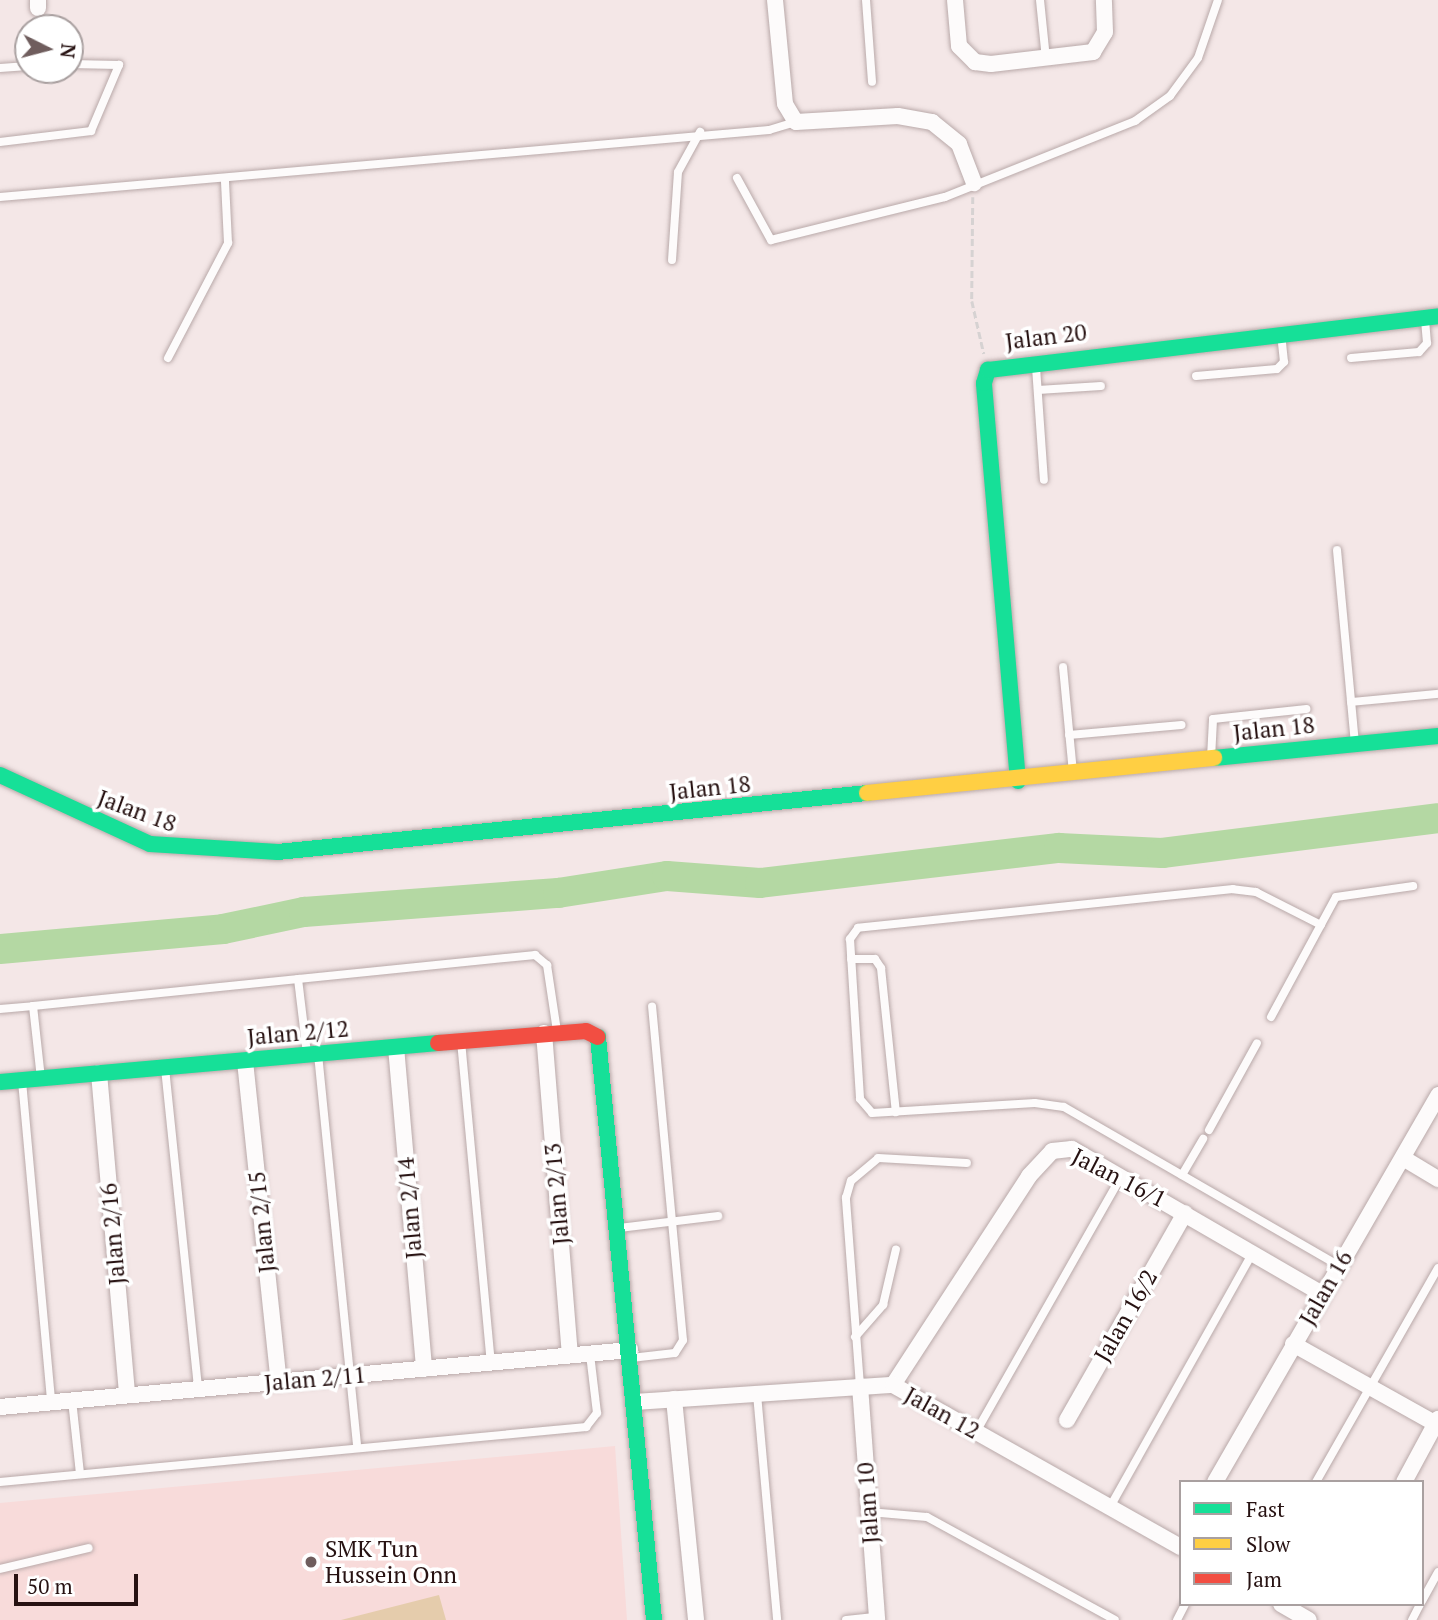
<!DOCTYPE html>
<style>
body{margin:0}
#map{position:relative;width:1438px;height:1620px;overflow:hidden;background:#f4e7e7;font-family:"PT Serif",serif}
div>[style]{position:absolute}
[style*='--x']{left:calc(var(--x)*1px);top:calc(var(--y)*1px);width:calc(var(--w)*1px);rotate:calc(var(--a)*1deg)}
.built>*{inset:0;background:#f8dbda}
.green>*{inset:0;background:#e5ccac}
.river>*{height:30px;margin:-15px;padding:0 15px;transform-origin:15px;border-radius:15px;background:#b4d8a3}
.path>*{height:2.5px;margin-top:-1.25px;transform-origin:0;background:repeating-linear-gradient(90deg,#d6d2d2 0 7px,transparent 0 10.5px)}
.roads{filter:drop-shadow(0 0 2px #b9a9a9) drop-shadow(0 0 2px #b9a9a9)}
.lane>*{height:8px;margin:-4px;padding:0 4px;transform-origin:4px;border-radius:4px;background:#fdfbfb}
.street>*{height:16px;margin:-8px;padding:0 8px;transform-origin:8px;border-radius:8px;background:#fdfbfb}
.fast>*{height:16px;margin:-8px;padding:0 8px;transform-origin:8px;border-radius:8px;background:#16e098}
.slow>*{height:16px;margin:-8px;padding:0 8px;transform-origin:8px;border-radius:8px;background:#ffcf43}
.jam>*{height:16px;margin:-8px;padding:0 8px;transform-origin:8px;border-radius:8px;background:#f24e42}
.dots>*{width:19px;height:19px;translate:-50% -50%;box-sizing:border-box;border:4px solid #fff;border-radius:50%}
span{translate:-50% -50%;white-space:nowrap;text-align:center;line-height:1.15;-webkit-text-stroke:7px #fff;paint-order:stroke}
.street-label{font-size:23px;color:#271212}
.poi-label{font-size:23px;color:#271212}
.left{translate:0 -50%;text-align:left}
.legend{position:absolute;left:1179px;top:1480px;width:245px;height:126px;box-sizing:border-box;background:#fff;border:2px solid #a9a0a0;margin:0;padding:9px 12px;list-style:none;font-size:21px;color:#271212}
.legend li{display:flex;align-items:center;gap:14px;height:35px}
.legend b{width:35px;border:2px solid #a9a0a0}
.north{position:absolute;left:14px;top:14px;width:70px;height:70px;box-sizing:border-box;background:#fff;border:2px solid #a9a0a0;border-radius:50%;rotate:96deg;font-size:19px;font-weight:700;line-height:28px;text-align:center;color:#271212}
.north::after{content:'';display:block;margin:auto;width:24px;height:32px;background:#6f5d5d;clip-path:polygon(50% 0,100% 100%,50% 72%,0 100%)}
.scale{position:absolute;left:14px;top:1574px;width:124px;height:32px;box-sizing:border-box;border:4px solid #271212;border-top:0;padding-left:9px;font-size:21px;line-height:24px;white-space:nowrap;color:#271212;-webkit-text-stroke:5px #fff;paint-order:stroke}
</style>
<div id="map">
<div class="built">
<div style="clip-path:polygon(615px 1446px,627px 1620px,0 1620px,0 1503px)"></div>
</div>
<div class="green">
<div style="clip-path:polygon(439px 1595px,446px 1620px,341px 1620px)"></div>
</div>
<div class="river">
<div style="--x:0;--y:949;--w:224;--a:-5.1"></div>
<div style="--x:223;--y:929;--w:83;--a:-11.9"></div>
<div style="--x:304;--y:912;--w:255;--a:-4.3"></div>
<div style="--x:558;--y:893;--w:110;--a:-8.9"></div>
<div style="--x:667;--y:876;--w:93;--a:4.3"></div>
<div style="--x:760;--y:883;--w:301;--a:-6.7"></div>
<div style="--x:1059;--y:848;--w:103;--a:2.8"></div>
<div style="--x:1162;--y:853;--w:278;--a:-7.2"></div>
</div>
<div class="path">
<div style="--x:973;--y:197;--w:104;--a:90.6"></div>
<div style="--x:972;--y:301;--w:54;--a:77.2"></div>
</div>
<div class="roads">
<div class="lane">
<div style="--x:866;--y:0;--w:82;--a:85.8"></div>
<div style="--x:1040;--y:0;--w:59;--a:84.2"></div>
<div style="--x:0;--y:68;--w:28;--a:-4"></div>
<div style="--x:0;--y:142;--w:92;--a:-6.9"></div>
<div style="--x:91;--y:131;--w:72;--a:-67"></div>
<div style="--x:119;--y:65;--w:49;--a:-178.8"></div>
<div style="--x:737;--y:178;--w:71;--a:61.3"></div>
<div style="--x:771;--y:240;--w:179;--a:-13.9"></div>
<div style="--x:945;--y:197;--w:205;--a:-21.8"></div>
<div style="--x:1135;--y:121;--w:43;--a:-35.5"></div>
<div style="--x:1170;--y:96;--w:47;--a:-53.6"></div>
<div style="--x:1198;--y:58;--w:61;--a:-71"></div>
<div style="--x:0;--y:197;--w:772;--a:-4.98"></div>
<div style="--x:769;--y:130;--w:28;--a:-17"></div>
<div style="--x:672;--y:260;--w:88;--a:-86.1"></div>
<div style="--x:678;--y:172;--w:46;--a:-61.2"></div>
<div style="--x:168;--y:358;--w:130;--a:-62.4"></div>
<div style="--x:228;--y:243;--w:62;--a:-92.8"></div>
<div style="--x:1351;--y:358;--w:68;--a:-5"></div>
<div style="--x:1419;--y:352;--w:12;--a:-48"></div>
<div style="--x:1427;--y:343;--w:23;--a:-95"></div>
<div style="--x:1036;--y:367;--w:113;--a:86"></div>
<div style="--x:1196;--y:376;--w:81;--a:-4.9"></div>
<div style="--x:1277;--y:369;--w:10;--a:-45"></div>
<div style="--x:1284;--y:362;--w:27;--a:-96"></div>
<div style="--x:1038;--y:390;--w:63;--a:-3.6"></div>
<div style="--x:1337;--y:550;--w:194;--a:84.7"></div>
<div style="--x:1063;--y:667;--w:105;--a:84.6"></div>
<div style="--x:1351;--y:702;--w:87;--a:-5.3"></div>
<div style="--x:1069;--y:735;--w:113;--a:-5.1"></div>
<div style="--x:1211;--y:758;--w:39;--a:-87"></div>
<div style="--x:1213;--y:719;--w:94;--a:-6.1"></div>
<div style="--x:1321;--y:925;--w:73;--a:-153.1"></div>
<div style="--x:1256;--y:892;--w:23;--a:-173"></div>
<div style="--x:1233;--y:889;--w:377;--a:174.1"></div>
<div style="--x:858;--y:928;--w:14;--a:126"></div>
<div style="--x:850;--y:939;--w:160;--a:86.4"></div>
<div style="--x:860;--y:1099;--w:18;--a:49"></div>
<div style="--x:872;--y:1113;--w:163;--a:-3.5"></div>
<div style="--x:1035;--y:1103;--w:29;--a:8"></div>
<div style="--x:1064;--y:1107;--w:316;--a:30"></div>
<div style="--x:851;--y:959;--w:24;--a:0"></div>
<div style="--x:875;--y:959;--w:11;--a:56"></div>
<div style="--x:881;--y:968;--w:145;--a:84.1"></div>
<div style="--x:298;--y:979;--w:75;--a:83.1"></div>
<div style="--x:33;--y:1006;--w:505;--a:-5.8"></div>
<div style="--x:535;--y:955;--w:16;--a:40"></div>
<div style="--x:547;--y:965;--w:67;--a:81.4"></div>
<div style="--x:0;--y:1009;--w:33;--a:-5"></div>
<div style="--x:33;--y:1006;--w:72;--a:83.7"></div>
<div style="--x:1271;--y:1017;--w:136;--a:-61.6"></div>
<div style="--x:1336;--y:897;--w:78;--a:-8.1"></div>
<div style="--x:461;--y:1041;--w:323;--a:84.7"></div>
<div style="--x:318;--y:1054;--w:392;--a:84.3"></div>
<div style="--x:165;--y:1068;--w:323;--a:84.1"></div>
<div style="--x:22;--y:1081;--w:322;--a:84.8"></div>
<div style="--x:1209;--y:1130;--w:99;--a:-61.1"></div>
<div style="--x:1182;--y:1175;--w:42;--a:-59.7"></div>
<div style="--x:619;--y:1228;--w:100;--a:-6.9"></div>
<div style="--x:855;--y:1337;--w:43;--a:-48.8"></div>
<div style="--x:883;--y:1305;--w:57;--a:-76.9"></div>
<div style="--x:631;--y:1358;--w:44;--a:-6.5"></div>
<div style="--x:675;--y:1353;--w:15;--a:-58"></div>
<div style="--x:683;--y:1340;--w:335;--a:-95.3"></div>
<div style="--x:860;--y:1386;--w:189;--a:-94.3"></div>
<div style="--x:846;--y:1198;--w:18;--a:-74"></div>
<div style="--x:851;--y:1181;--w:35;--a:-40"></div>
<div style="--x:878;--y:1158;--w:89;--a:3.2"></div>
<div style="--x:757;--y:1394;--w:227;--a:84.9"></div>
<div style="--x:72;--y:1400;--w:74;--a:83.8"></div>
<div style="--x:976;--y:1432;--w:293;--a:-60.4"></div>
<div style="--x:0;--y:1482;--w:589;--a:-5.36"></div>
<div style="--x:586;--y:1427;--w:18;--a:-52"></div>
<div style="--x:597;--y:1413;--w:59;--a:-96.8"></div>
<div style="--x:1316;--y:1482;--w:246;--a:-60.3"></div>
<div style="--x:1110;--y:1507;--w:290;--a:-60.7"></div>
<div style="--x:869;--y:1512;--w:58;--a:4.9"></div>
<div style="--x:927;--y:1517;--w:214;--a:28.7"></div>
<div style="--x:0;--y:1569;--w:91;--a:-13.3"></div>
<div style="--x:1422;--y:1601;--w:33;--a:-61"></div>
<div style="--x:846;--y:1620;--w:31;--a:-6"></div>
<div style="--x:1177;--y:1620;--w:18;--a:-63"></div>
<div style="--x:1412;--y:1620;--w:18;--a:-63"></div>
</div>
<div class="street">
<div style="--x:38;--y:0;--w:8;--a:90"></div>
<div style="--x:775;--y:0;--w:104;--a:84.5"></div>
<div style="--x:785;--y:104;--w:21;--a:59"></div>
<div style="--x:796;--y:122;--w:102;--a:-3.4"></div>
<div style="--x:898;--y:116;--w:35;--a:10"></div>
<div style="--x:932;--y:122;--w:35;--a:39"></div>
<div style="--x:959;--y:144;--w:42;--a:69"></div>
<div style="--x:955;--y:0;--w:46;--a:85"></div>
<div style="--x:959;--y:46;--w:23;--a:45"></div>
<div style="--x:975;--y:62;--w:16;--a:7"></div>
<div style="--x:991;--y:64;--w:103;--a:-6.7"></div>
<div style="--x:1093;--y:52;--w:23;--a:-59"></div>
<div style="--x:1105;--y:32;--w:32;--a:-92"></div>
<div style="--x:544;--y:1033;--w:323;--a:85.4"></div>
<div style="--x:396;--y:1047;--w:323;--a:85"></div>
<div style="--x:245;--y:1061;--w:323;--a:84"></div>
<div style="--x:99;--y:1073;--w:323;--a:85"></div>
<div style="--x:1403;--y:1158;--w:41;--a:31"></div>
<div style="--x:1293;--y:1344;--w:166;--a:29.2"></div>
<div style="--x:893;--y:1385;--w:249;--a:-56.9"></div>
<div style="--x:1029;--y:1176;--w:34;--a:-47"></div>
<div style="--x:1052;--y:1151;--w:20;--a:-6"></div>
<div style="--x:1072;--y:1149;--w:287;--a:30.1"></div>
<div style="--x:860;--y:1386;--w:235;--a:85.8"></div>
<div style="--x:674;--y:1399;--w:222;--a:84.3"></div>
<div style="--x:635;--y:1402;--w:259;--a:-3.8"></div>
<div style="--x:893;--y:1385;--w:330;--a:29.4"></div>
<div style="--x:0;--y:1407;--w:633;--a:-5.17"></div>
<div style="--x:1067;--y:1420;--w:238;--a:-60.3"></div>
<div style="--x:1215;--y:1482;--w:447;--a:-60"></div>
<div style="--x:1404;--y:1482;--w:72;--a:-61.6"></div>
<div style="--x:1281;--y:1604;--w:32;--a:30"></div>
</div>
<div class="fast">
<div style="--x:1214;--y:758;--w:225;--a:-5.6"></div>
<div style="--x:0;--y:775;--w:165;--a:24.7"></div>
<div style="--x:150;--y:844;--w:128;--a:3.6"></div>
<div style="--x:278;--y:852;--w:592;--a:-5.72"></div>
<div style="--x:1018;--y:781;--w:399;--a:-94.9"></div>
<div style="--x:984;--y:383;--w:14;--a:-73"></div>
<div style="--x:988;--y:370;--w:453;--a:-6.8"></div>
<div style="--x:598;--y:1037;--w:586;--a:84.51"></div>
<div style="--x:0;--y:1082;--w:440;--a:-5.1"></div>
</div>
<div class="slow">
<div style="--x:867;--y:793;--w:349;--a:-5.8"></div>
</div>
<div class="jam">
<div style="--x:438;--y:1043;--w:148;--a:-4.6"></div>
<div style="--x:586;--y:1031;--w:13;--a:27"></div>
</div>
</div>
<div class="dots">
<div style="left:311px;top:1562px;background:#6f5d5d"></div>
</div>
<div class="street-label">
<span style="left:1046px;top:337px;rotate:-7deg">Jalan 20</span>
<span style="left:1274px;top:729px;rotate:-6deg">Jalan 18</span>
<span style="left:710px;top:788px;rotate:-6deg">Jalan 18</span>
<span style="left:137px;top:811px;rotate:20deg">Jalan 18</span>
<span style="left:298px;top:1033px;rotate:-5deg">Jalan 2/12</span>
<span style="left:1119px;top:1178px;rotate:27deg">Jalan 16/1</span>
<span style="left:557px;top:1194px;rotate:-95deg">Jalan 2/13</span>
<span style="left:410px;top:1208px;rotate:-95deg">Jalan 2/14</span>
<span style="left:262px;top:1222px;rotate:-96deg">Jalan 2/15</span>
<span style="left:113px;top:1234px;rotate:-95deg">Jalan 2/16</span>
<span style="left:1326px;top:1288px;rotate:-60deg">Jalan 16</span>
<span style="left:1126px;top:1316px;rotate:-60deg">Jalan 16/2</span>
<span style="left:315px;top:1379px;rotate:-5deg">Jalan 2/11</span>
<span style="left:942px;top:1413px;rotate:29deg">Jalan 12</span>
<span style="left:868px;top:1503px;rotate:-94deg">Jalan 10</span>
</div>
<div class="poi-label">
<span class="left" style="left:325px;top:1562px">SMK Tun<br>Hussein Onn</span>
</div>
<ul class="legend">
<li><b style="height:9px;background:#16e098"></b>Fast</li>
<li><b style="height:9px;background:#ffcf43"></b>Slow</li>
<li><b style="height:9px;background:#f24e42"></b>Jam</li>
</ul>
<div class="north">N</div>
<div class="scale">50 m</div>
</div>
